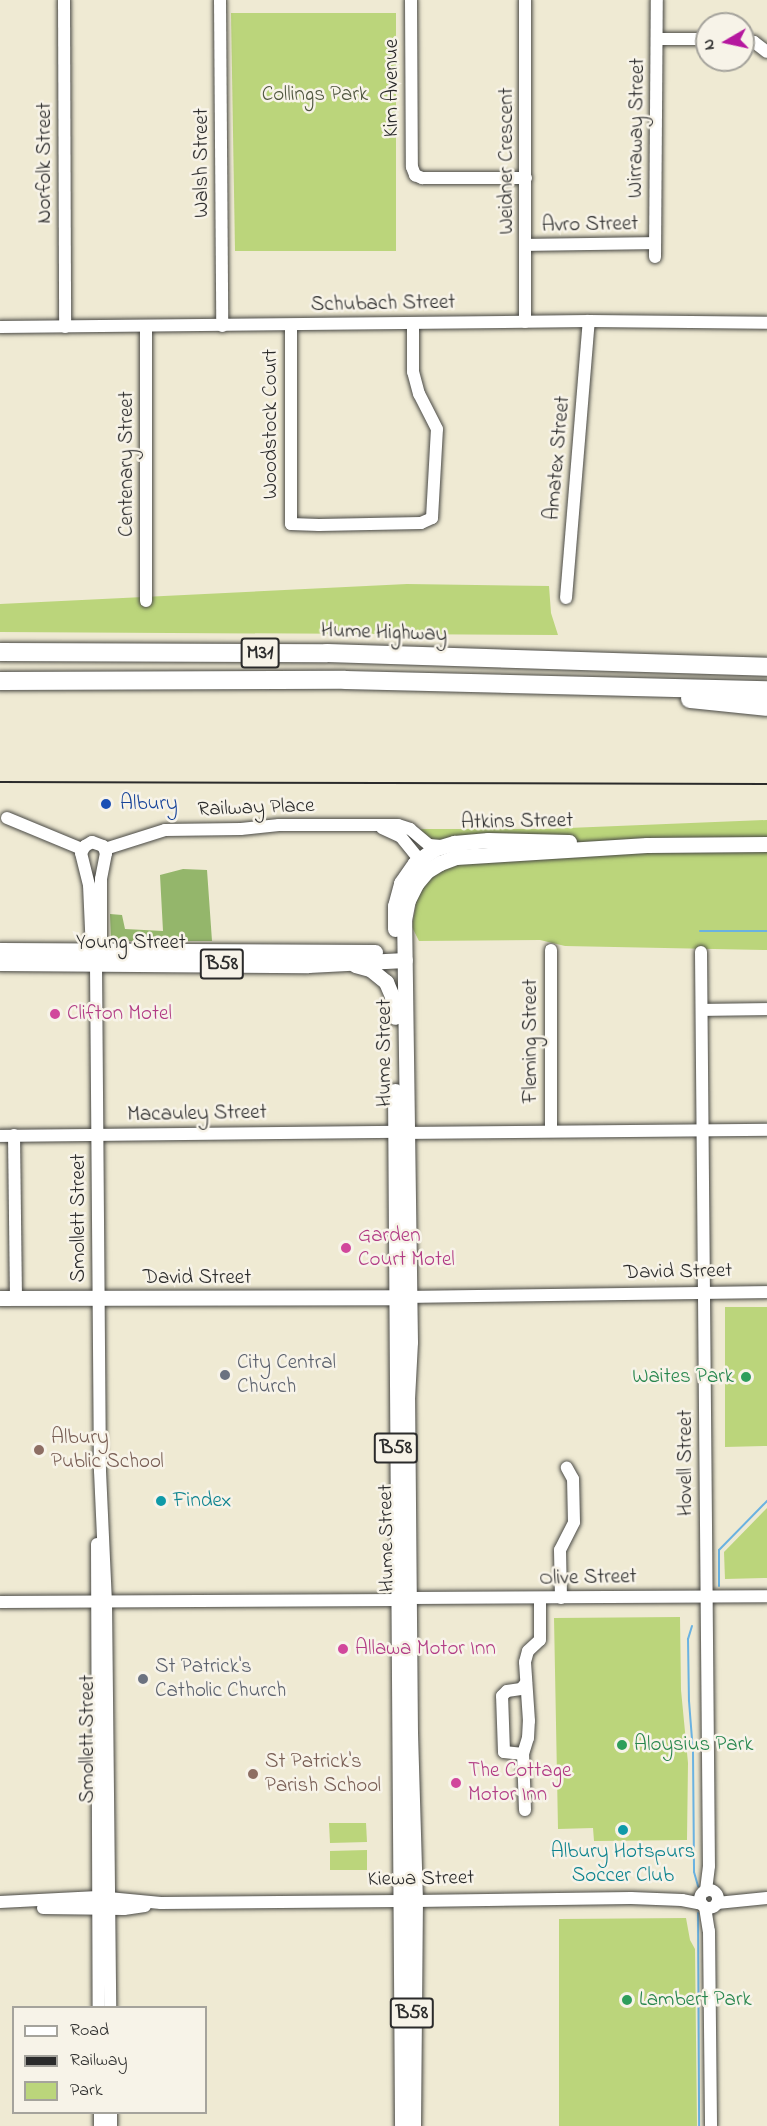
<!DOCTYPE html>
<style>
body{margin:0}
#map{position:relative;width:767px;height:2126px;overflow:hidden;background:#efead3;font-family:"Indie Flower",sans-serif}
div>[style]{position:absolute}
[style*='--x']{left:calc(var(--x)*1px);top:calc(var(--y)*1px);width:calc(var(--w)*1px);rotate:calc(var(--a)*1deg)}
.green>*{inset:0;background:#bbd57b}
.forest>*{inset:0;background:#94b66b}
.stream>*{height:2px;margin:-1px;padding:0 1px;transform-origin:1px;border-radius:1px;background:#6ab2e1}
.roads{filter:drop-shadow(0 0 2px #484844) drop-shadow(0 0 2px #484844)}
.minor>*{height:12px;margin:-6px;padding:0 6px;transform-origin:6px;border-radius:6px;background:#fff}
.minor>.ring{margin:-6px;padding:0;box-sizing:content-box;background:none;border:12px solid #fff;border-radius:50%}
.major>*{height:15px;margin:-7.5px;padding:0 7.5px;transform-origin:7.5px;border-radius:7.5px;background:#fff}
.highway>*{height:18px;margin:-9px;padding:0 9px;transform-origin:9px;border-radius:9px;background:#fff}
.rail>*{height:2px;margin:-1px;padding:0 1px;transform-origin:1px;border-radius:1px;background:#2b2b2b}
.dots>*{width:16px;height:16px;translate:-50% -50%;box-sizing:border-box;border:3px solid #f7f3e8;border-radius:50%}
span{translate:-50% -50%;white-space:nowrap;text-align:center;line-height:1.15;-webkit-text-stroke:5px #f7f3e8;paint-order:stroke}
.shield-label span{padding:2px 4px;background:#f7f3e8;border:2px solid;border-radius:4px;-webkit-text-stroke-width:0}
.shield-label{font-size:20px;color:#2b2b2b;font-weight:700}
.street-label{font-size:21px;color:#2b2b2b}
.park-label{font-size:21px;color:#4f563f}
.transit-label{font-size:21px;color:#164399}
.left{translate:0 -50%;text-align:left}
.hotel-label{font-size:21px;color:#b23c85}
.worship-label{font-size:21px;color:#5b616d}
.leisure-label{font-size:21px;color:#27864d}
.right{translate:-100% -50%;text-align:right}
.education-label{font-size:21px;color:#785e54}
.culture-label{font-size:21px;color:#0d838f}
.legend{position:absolute;left:12px;top:2006px;width:195px;height:108px;box-sizing:border-box;background:#f7f3e8;border:2px solid #a5a39c;margin:0;padding:8px 10px;list-style:none;font-size:18px;color:#2b2b2b}
.legend li{display:flex;align-items:center;gap:12px;height:30px}
.legend b{width:30px;border:2px solid #a5a39c}
.north{position:absolute;left:695px;top:12px;width:60px;height:60px;box-sizing:border-box;background:#f7f3e8;border:2px solid #a5a39c;border-radius:50%;rotate:261deg;font-size:16px;font-weight:700;line-height:24px;text-align:center;color:#2b2b2b}
.north::after{content:'';display:block;margin:auto;width:21px;height:27px;background:#b5179e;clip-path:polygon(50% 0,100% 100%,50% 72%,0 100%)}
</style>
<div id="map">
<div class="green">
<div style="clip-path:polygon(231px 13px,396px 13px,396px 251px,235px 251px)"></div>
<div style="clip-path:polygon(407px 584px,549px 586px,551px 613px,558px 635px,0 632px,0 604px)"></div>
<div style="clip-path:polygon(767px 820px,767px 950px,565px 946px,540px 940px,419px 941px,412px 927px,418px 893px,430px 876px,450px 864px,420px 829px,544px 829px)"></div>
<div style="clip-path:polygon(725px 1307px,767px 1307px,767px 1446px,725px 1447px)"></div>
<div style="clip-path:polygon(767px 1508px,767px 1578px,725px 1579px,724px 1552px)"></div>
<div style="clip-path:polygon(680px 1617px,681px 1690px,688px 1763px,687px 1840px,594px 1841px,593px 1828px,558px 1829px,554px 1618px)"></div>
<div style="clip-path:polygon(329px 1823px,366px 1823px,367px 1842px,330px 1843px)"></div>
<div style="clip-path:polygon(367px 1850px,367px 1870px,330px 1870px,330px 1851px)"></div>
<div style="clip-path:polygon(686px 1918px,690px 1940px,695px 1949px,697px 2126px,559px 2126px,559px 1919px)"></div>
</div>
<div class="forest">
<div style="clip-path:polygon(183px 869px,207px 870px,212px 941px,111px 941px,110px 914px,122px 915px,125px 929px,163px 931px,160px 875px)"></div>
</div>
<div class="stream">
<div style="--x:700;--y:931;--w:67;--a:0"></div>
<div style="--x:719;--y:1586;--w:36;--a:-90"></div>
<div style="--x:719;--y:1550;--w:69;--a:-45.6"></div>
<div style="--x:692;--y:1626;--w:14;--a:107"></div>
<div style="--x:688;--y:1639;--w:62;--a:89.1"></div>
<div style="--x:689;--y:1701;--w:51;--a:85.5"></div>
<div style="--x:693;--y:1752;--w:120;--a:89.5"></div>
<div style="--x:694;--y:1872;--w:15;--a:74"></div>
<div style="--x:698;--y:1913;--w:213;--a:89.7"></div>
</div>
<div class="roads">
<div class="minor">
<div style="--x:64;--y:0;--w:327;--a:89.8"></div>
<div style="--x:220;--y:0;--w:326;--a:89.6"></div>
<div style="--x:411;--y:0;--w:167;--a:89.7"></div>
<div style="--x:412;--y:167;--w:9;--a:69"></div>
<div style="--x:415;--y:175;--w:8;--a:23"></div>
<div style="--x:422;--y:178;--w:104;--a:0"></div>
<div style="--x:525;--y:0;--w:322;--a:90"></div>
<div style="--x:658;--y:39;--w:49;--a:0"></div>
<div style="--x:743;--y:40;--w:11;--a:10"></div>
<div style="--x:754;--y:42;--w:16;--a:38"></div>
<div style="--x:526;--y:245;--w:129;--a:-0.9"></div>
<div style="--x:655;--y:257;--w:257;--a:-89.6"></div>
<div style="--x:291;--y:325;--w:199;--a:90"></div>
<div style="--x:291;--y:524;--w:28;--a:2"></div>
<div style="--x:319;--y:525;--w:102;--a:-1.1"></div>
<div style="--x:421;--y:523;--w:12;--a:-24"></div>
<div style="--x:432;--y:518;--w:89;--a:-86.8"></div>
<div style="--x:437;--y:429;--w:39;--a:-117"></div>
<div style="--x:419;--y:394;--w:23;--a:-105"></div>
<div style="--x:413;--y:372;--w:48;--a:-90"></div>
<div style="--x:0;--y:327;--w:589;--a:-0.58"></div>
<div style="--x:589;--y:321;--w:178;--a:0.6"></div>
<div style="--x:146;--y:327;--w:274;--a:90"></div>
<div style="--x:566;--y:598;--w:278;--a:-85.3"></div>
<div style="--x:7;--y:818;--w:81;--a:22.5"></div>
<div style="--x:382;--y:828;--w:21;--a:25"></div>
<div style="--x:401;--y:837;--w:28;--a:51"></div>
<div style="--x:105;--y:849;--w:63;--a:-17.6"></div>
<div style="--x:165;--y:830;--w:76;--a:-0.8"></div>
<div style="--x:241;--y:829;--w:38;--a:-6"></div>
<div style="--x:279;--y:825;--w:119;--a:0"></div>
<div style="--x:398;--y:825;--w:13;--a:18"></div>
<div style="--x:410;--y:829;--w:25;--a:40"></div>
<div style="--x:429;--y:845;--w:12;--a:5"></div>
<div style="--x:551;--y:950;--w:181;--a:90"></div>
<div style="--x:92;--y:951;--w:66;--a:-92.6"></div>
<div style="--x:89;--y:885;--w:33;--a:-104"></div>
<div style="--x:81;--y:853;--w:8;--a:-60"></div>
<div style="--x:85;--y:846;--w:8;--a:-30"></div>
<div style="--x:92;--y:842;--w:12;--a:20"></div>
<div style="--x:103;--y:846;--w:8;--a:67"></div>
<div style="--x:106;--y:853;--w:26;--a:101"></div>
<div style="--x:101;--y:879;--w:72;--a:90"></div>
<div style="--x:701;--y:952;--w:914;--a:89.5"></div>
<div style="--x:709;--y:1866;--w:25;--a:97"></div>
<div style="--x:96;--y:965;--w:506;--a:89.55"></div>
<div style="--x:100;--y:1471;--w:131;--a:87.4"></div>
<div style="--x:106;--y:1602;--w:406;--a:89.4"></div>
<div style="--x:703;--y:1010;--w:64;--a:-0.9"></div>
<div style="--x:407;--y:1133;--w:360;--a:-0.5"></div>
<div style="--x:14;--y:1135;--w:163;--a:89.3"></div>
<div style="--x:0;--y:1136;--w:395;--a:-0.6"></div>
<div style="--x:409;--y:1297;--w:358;--a:-0.8"></div>
<div style="--x:97;--y:1544;--w:464;--a:89.8"></div>
<div style="--x:409;--y:1598;--w:358;--a:-0.3"></div>
<div style="--x:561;--y:1598;--w:48;--a:-91.2"></div>
<div style="--x:560;--y:1550;--w:31;--a:-63"></div>
<div style="--x:574;--y:1522;--w:43;--a:-91.3"></div>
<div style="--x:573;--y:1479;--w:13;--a:-119"></div>
<div style="--x:0;--y:1602;--w:398;--a:-0.3"></div>
<div style="--x:523;--y:1754;--w:19;--a:-174"></div>
<div style="--x:504;--y:1752;--w:56;--a:-92"></div>
<div style="--x:502;--y:1696;--w:7;--a:-45"></div>
<div style="--x:507;--y:1691;--w:14;--a:-8"></div>
<div style="--x:521;--y:1689;--w:8;--a:-50"></div>
<div style="--x:525;--y:1810;--w:56;--a:-92"></div>
<div style="--x:523;--y:1754;--w:17;--a:-73"></div>
<div style="--x:528;--y:1738;--w:17;--a:-87"></div>
<div style="--x:529;--y:1721;--w:59;--a:-93.9"></div>
<div style="--x:525;--y:1662;--w:11;--a:-75"></div>
<div style="--x:528;--y:1651;--w:16;--a:-43"></div>
<div style="--x:540;--y:1640;--w:42;--a:-90"></div>
<div class="ring" style="left:700px;top:1890px;width:6px;height:6px"></div>
<div style="--x:415;--y:1901;--w:216;--a:-0.8"></div>
<div style="--x:631;--y:1898;--w:51;--a:2.2"></div>
<div style="--x:682;--y:1900;--w:20;--a:11"></div>
<div style="--x:0;--y:1902;--w:98;--a:-2.9"></div>
<div style="--x:98;--y:1897;--w:63;--a:5.4"></div>
<div style="--x:161;--y:1903;--w:238;--a:-0.5"></div>
<div style="--x:717;--y:1903;--w:50;--a:-5.7"></div>
<div style="--x:705;--y:1907;--w:24;--a:81"></div>
<div style="--x:709;--y:1931;--w:195;--a:89.4"></div>
<div style="--x:43;--y:1908;--w:81;--a:0.7"></div>
<div style="--x:124;--y:1909;--w:21;--a:-8"></div>
<div style="--x:100;--y:2112;--w:14;--a:90"></div>
<div style="--x:111;--y:2112;--w:14;--a:90"></div>
</div>
<div class="major">
<div style="--x:395;--y:929;--w:23;--a:-90"></div>
<div style="--x:395;--y:906;--w:24;--a:-75"></div>
<div style="--x:401;--y:883;--w:24;--a:-55"></div>
<div style="--x:415;--y:863;--w:24;--a:-36"></div>
<div style="--x:434;--y:849;--w:21;--a:-17"></div>
<div style="--x:454;--y:843;--w:34;--a:-5"></div>
<div style="--x:488;--y:840;--w:81;--a:1.4"></div>
<div style="--x:0;--y:950;--w:375;--a:0.3"></div>
<div style="--x:0;--y:963;--w:308;--a:0.4"></div>
<div style="--x:308;--y:965;--w:97;--a:-3"></div>
<div style="--x:355;--y:965;--w:16;--a:15"></div>
<div style="--x:370;--y:969;--w:21;--a:39"></div>
<div style="--x:386;--y:982;--w:15;--a:67"></div>
<div style="--x:392;--y:996;--w:21;--a:82"></div>
<div style="--x:395;--y:1091;--w:1035;--a:89.61"></div>
<div style="--x:0;--y:1298;--w:405;--a:-0.1"></div>
<div style="--x:413;--y:2126;--w:225;--a:-89.5"></div>
<div style="--x:415;--y:1901;--w:169;--a:-91.7"></div>
<div style="--x:410;--y:1732;--w:333;--a:-90.5"></div>
<div style="--x:407;--y:1399;--w:57;--a:-87"></div>
<div style="--x:410;--y:1342;--w:422;--a:-90.8"></div>
<div style="--x:404;--y:920;--w:20;--a:-79"></div>
<div style="--x:408;--y:900;--w:18;--a:-63"></div>
<div style="--x:416;--y:884;--w:17;--a:-50"></div>
<div style="--x:427;--y:871;--w:15;--a:-32"></div>
<div style="--x:440;--y:863;--w:17;--a:-21"></div>
<div style="--x:456;--y:857;--w:191;--a:-3.6"></div>
<div style="--x:647;--y:845;--w:120;--a:-0.5"></div>
</div>
<div class="highway">
<div style="--x:0;--y:652;--w:327;--a:0.2"></div>
<div style="--x:327;--y:653;--w:440;--a:1.8"></div>
<div style="--x:0;--y:681;--w:345;--a:-0.2"></div>
<div style="--x:345;--y:680;--w:422;--a:1.4"></div>
<div style="--x:690;--y:699;--w:77;--a:5.9"></div>
</div>
</div>
<div class="rail">
<div style="--x:0;--y:782;--w:767;--a:0.15"></div>
</div>
<div class="dots">
<div style="left:106px;top:804px;background:#1a4fb4"></div>
<div style="left:55px;top:1014px;background:#d1479c"></div>
<div style="left:346px;top:1248px;background:#d1479c"></div>
<div style="left:225px;top:1375px;background:#6b7280"></div>
<div style="left:746px;top:1377px;background:#2e9e5b"></div>
<div style="left:39px;top:1450px;background:#8d6e63"></div>
<div style="left:161px;top:1501px;background:#0f9aa8"></div>
<div style="left:343px;top:1649px;background:#d1479c"></div>
<div style="left:143px;top:1679px;background:#6b7280"></div>
<div style="left:622px;top:1745px;background:#2e9e5b"></div>
<div style="left:253px;top:1774px;background:#8d6e63"></div>
<div style="left:456px;top:1783px;background:#d1479c"></div>
<div style="left:623px;top:1830px;background:#0f9aa8"></div>
<div style="left:627px;top:2000px;background:#2e9e5b"></div>
</div>
<div class="shield-label">
<span style="left:260px;top:653px">M31</span>
<span style="left:222px;top:964px">B58</span>
<span style="left:396px;top:1448px">B58</span>
<span style="left:412px;top:2013px">B58</span>
</div>
<div class="street-label">
<span style="left:392px;top:88px;rotate:-90deg">Kim Avenue</span>
<span style="left:637px;top:128px;rotate:-89deg">Wirraway Street</span>
<span style="left:507px;top:161px;rotate:-90deg">Weidner Crescent</span>
<span style="left:45px;top:163px;rotate:-90deg">Norfolk Street</span>
<span style="left:202px;top:163px;rotate:-90deg">Walsh Street</span>
<span style="left:590px;top:225px;rotate:-1deg">Avro Street</span>
<span style="left:383px;top:304px;rotate:-1deg">Schubach Street</span>
<span style="left:271px;top:424px;rotate:-90deg">Woodstock Court</span>
<span style="left:558px;top:458px;rotate:-85deg">Amatex Street</span>
<span style="left:127px;top:464px;rotate:-90deg">Centenary Street</span>
<span style="left:384px;top:633px;rotate:2deg">Hume Highway</span>
<span style="left:256px;top:808px;rotate:-2deg">Railway Place</span>
<span style="left:517px;top:822px;rotate:-1deg">Atkins Street</span>
<span style="left:131px;top:943px">Young Street</span>
<span style="left:531px;top:1041px;rotate:-90deg">Fleming Street</span>
<span style="left:385px;top:1053px;rotate:-90deg">Hume Street</span>
<span style="left:197px;top:1114px;rotate:-1deg">Macauley Street</span>
<span style="left:79px;top:1218px;rotate:-90deg">Smollett Street</span>
<span style="left:678px;top:1272px;rotate:-1deg">David Street</span>
<span style="left:197px;top:1278px">David Street</span>
<span style="left:686px;top:1463px;rotate:-90deg">Hovell Street</span>
<span style="left:387px;top:1538px;rotate:-91deg">Hume Street</span>
<span style="left:588px;top:1578px;rotate:-1deg">Olive Street</span>
<span style="left:88px;top:1739px;rotate:-90deg">Smollett Street</span>
<span style="left:421px;top:1879px;rotate:-1deg">Kiewa Street</span>
</div>
<div class="park-label">
<span style="left:315px;top:95px">Collings Park</span>
</div>
<div class="transit-label">
<span class="left" style="left:120px;top:804px">Albury</span>
</div>
<div class="hotel-label">
<span class="left" style="left:67px;top:1014px">Clifton Motel</span>
<span class="left" style="left:358px;top:1248px">Garden<br>Court Motel</span>
<span class="left" style="left:355px;top:1649px">Allawa Motor Inn</span>
<span class="left" style="left:468px;top:1783px">The Cottage<br>Motor Inn</span>
</div>
<div class="worship-label">
<span class="left" style="left:237px;top:1375px">City Central<br>Church</span>
<span class="left" style="left:155px;top:1679px">St Patrick's<br>Catholic Church</span>
</div>
<div class="leisure-label">
<span class="right" style="left:734px;top:1377px">Waites Park</span>
<span class="left" style="left:634px;top:1745px">Aloysius Park</span>
<span class="left" style="left:639px;top:2000px">Lambert Park</span>
</div>
<div class="education-label">
<span class="left" style="left:51px;top:1450px">Albury<br>Public School</span>
<span class="left" style="left:265px;top:1774px">St Patrick's<br>Parish School</span>
</div>
<div class="culture-label">
<span class="left" style="left:173px;top:1501px">Findex</span>
<span style="left:623px;top:1864px">Albury Hotspurs<br>Soccer Club</span>
</div>
<ul class="legend">
<li><b style="height:8px;background:#fff"></b>Road</li>
<li><b style="height:8px;background:#2b2b2b"></b>Railway</li>
<li><b style="height:16px;background:#bbd57b"></b>Park</li>
</ul>
<div class="north">N</div>
</div>
